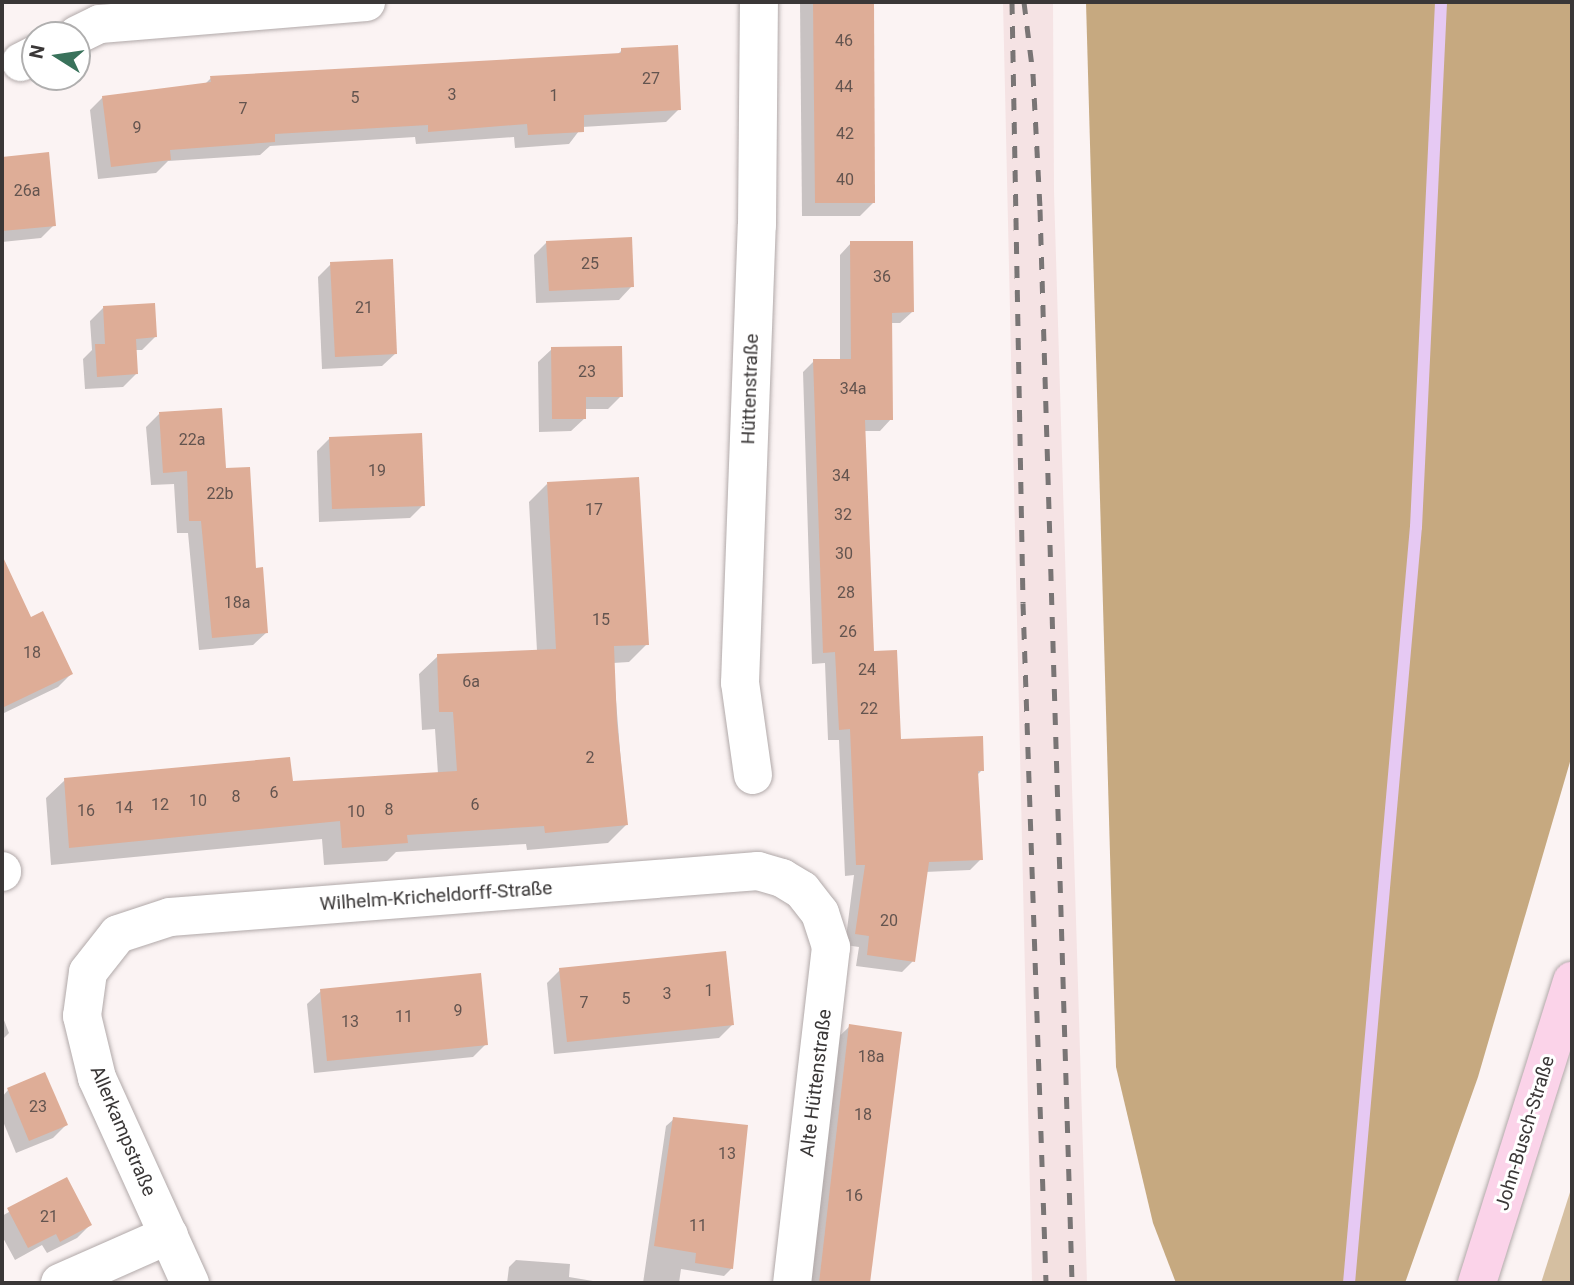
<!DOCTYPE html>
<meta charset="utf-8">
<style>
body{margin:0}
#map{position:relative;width:1574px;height:1285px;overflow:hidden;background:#fbf3f3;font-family:Roboto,sans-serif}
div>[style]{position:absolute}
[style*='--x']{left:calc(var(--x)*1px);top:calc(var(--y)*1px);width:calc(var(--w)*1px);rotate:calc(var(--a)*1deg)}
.built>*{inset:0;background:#f5e3e4}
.green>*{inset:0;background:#d5bfa1}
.forest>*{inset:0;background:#c6a980}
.shadow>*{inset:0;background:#0003}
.stream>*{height:12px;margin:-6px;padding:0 6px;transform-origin:6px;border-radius:6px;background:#e6c9f3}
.building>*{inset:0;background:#dead97}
.roads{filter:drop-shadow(0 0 2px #b1a9a9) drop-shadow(0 0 2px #b1a9a9)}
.minor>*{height:38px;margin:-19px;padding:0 19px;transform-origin:19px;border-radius:19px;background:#fff}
.major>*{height:38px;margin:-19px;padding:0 19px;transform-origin:19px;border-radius:19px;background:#fbd3e9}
.rail>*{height:5px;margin-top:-2.5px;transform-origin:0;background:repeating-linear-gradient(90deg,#797575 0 12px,transparent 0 24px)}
span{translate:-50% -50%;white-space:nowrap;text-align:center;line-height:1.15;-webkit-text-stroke:6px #fff;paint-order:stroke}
.number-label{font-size:16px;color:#63544f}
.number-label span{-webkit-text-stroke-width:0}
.street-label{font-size:19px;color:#3a3737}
.frame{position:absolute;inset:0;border:4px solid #3a3737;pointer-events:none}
.north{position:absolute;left:21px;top:21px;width:70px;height:70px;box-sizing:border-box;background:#fff;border:2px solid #b0afaf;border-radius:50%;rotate:282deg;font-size:19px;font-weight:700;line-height:28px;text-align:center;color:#3a3737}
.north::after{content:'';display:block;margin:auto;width:24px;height:32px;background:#39725b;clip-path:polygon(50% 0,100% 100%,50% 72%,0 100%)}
</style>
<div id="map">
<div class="built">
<div style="clip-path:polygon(1003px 2px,1053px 2px,1054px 191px,1087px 1283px,1032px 1283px)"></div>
</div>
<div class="green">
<div style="clip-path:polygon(1572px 1186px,1572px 1283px,1541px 1283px)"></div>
</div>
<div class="forest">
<div style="clip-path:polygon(1086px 2px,1572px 2px,1572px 755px,1478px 1077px,1405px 1283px,1176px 1283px,1153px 1223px,1116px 1067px)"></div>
</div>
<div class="shadow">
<div style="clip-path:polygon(800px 2px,872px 2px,874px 202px,860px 216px,802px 216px)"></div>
<div style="clip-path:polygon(622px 50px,679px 109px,666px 122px,582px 127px,569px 144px,515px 148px,514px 137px,416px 144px,415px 137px,270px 146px,260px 155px,168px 161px,156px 173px,98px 179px,90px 110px,103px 97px,204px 85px,211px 78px,617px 55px)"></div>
<div style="clip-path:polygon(47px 154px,54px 225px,41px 238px,2px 242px,2px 159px)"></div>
<div style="clip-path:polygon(547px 242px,632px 286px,619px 300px,536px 303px,534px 255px)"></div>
<div style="clip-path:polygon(851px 243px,912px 312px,900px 323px,890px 323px,891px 419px,880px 431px,863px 431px,873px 652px,899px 741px,982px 770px,977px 775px,981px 859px,970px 870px,925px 872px,913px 961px,902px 972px,856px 966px,859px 947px,845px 945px,854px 875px,845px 876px,839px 740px,828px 740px,825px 663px,812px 664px,803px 372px,814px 361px,840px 361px,840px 255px)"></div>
<div style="clip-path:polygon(331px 264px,396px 353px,382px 366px,322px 369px,318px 277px)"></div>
<div style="clip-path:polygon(103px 308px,155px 337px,142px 350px,135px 350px,136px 374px,123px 387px,85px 389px,83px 359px,92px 350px,90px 321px)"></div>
<div style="clip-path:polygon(552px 349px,621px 396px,608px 409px,584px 409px,585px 418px,571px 431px,539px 432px,538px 362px)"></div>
<div style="clip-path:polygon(159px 414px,225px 470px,254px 570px,267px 632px,253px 645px,199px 650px,188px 533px,177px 533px,174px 484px,151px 485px,146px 427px)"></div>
<div style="clip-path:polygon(330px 438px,423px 505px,410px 518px,319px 522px,317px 451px)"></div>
<div style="clip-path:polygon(547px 484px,647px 644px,629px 662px,613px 663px,626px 825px,608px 843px,527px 850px,526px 844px,396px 852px,387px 861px,324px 865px,322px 839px,51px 865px,46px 798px,65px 780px,291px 782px,438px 774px,435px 729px,422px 730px,419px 674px,438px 656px,537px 651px,529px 502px)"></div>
<div style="clip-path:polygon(2px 559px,30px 619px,71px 674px,58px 687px,2px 714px)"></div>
<div style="clip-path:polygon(560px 970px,732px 1025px,719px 1038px,554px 1054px,547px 983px)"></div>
<div style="clip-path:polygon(321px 991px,486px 1044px,473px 1057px,314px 1073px,307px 1004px)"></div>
<div style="clip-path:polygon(2px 1015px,9px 1033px,2px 1040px)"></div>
<div style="clip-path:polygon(850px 1026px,900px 1033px,867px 1283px,800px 1283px,828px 1047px)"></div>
<div style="clip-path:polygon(8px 1090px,66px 1125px,53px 1138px,16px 1153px,2px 1119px,2px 1097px)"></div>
<div style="clip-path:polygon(674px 1119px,732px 1268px,724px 1276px,681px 1269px,679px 1283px,643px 1283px,666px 1126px)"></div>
<div style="clip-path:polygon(66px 1179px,90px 1225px,77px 1238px,47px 1253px,42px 1245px,15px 1260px,2px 1236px,2px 1216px)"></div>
<div style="clip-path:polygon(516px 1260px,570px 1264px,569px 1277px,605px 1283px,507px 1283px,509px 1267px)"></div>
</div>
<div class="stream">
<div style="--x:1349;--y:1283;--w:759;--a:-84.94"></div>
<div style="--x:1416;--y:527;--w:526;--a:-87.27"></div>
</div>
<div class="building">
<div style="clip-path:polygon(813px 2px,874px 2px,875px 203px,815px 203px)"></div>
<div style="clip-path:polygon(678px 45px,681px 110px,584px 115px,584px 132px,528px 135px,527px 124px,428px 132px,428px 125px,275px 134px,275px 142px,170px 150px,171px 160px,111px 167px,102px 96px,211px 82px,210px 76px,621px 53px,621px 48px)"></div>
<div style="clip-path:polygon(49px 152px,56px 226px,2px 231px,2px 157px)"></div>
<div style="clip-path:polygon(632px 237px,634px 287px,549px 291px,546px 241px)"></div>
<div style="clip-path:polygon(850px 241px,913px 241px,914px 312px,892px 313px,893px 420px,865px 420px,874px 651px,897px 650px,901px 739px,983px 736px,984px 771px,978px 771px,983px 860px,929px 862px,915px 962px,867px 955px,869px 936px,855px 934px,865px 865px,856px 865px,850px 729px,839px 730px,835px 652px,823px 653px,813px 359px,851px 359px)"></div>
<div style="clip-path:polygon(393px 259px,397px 354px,335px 357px,330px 262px)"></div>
<div style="clip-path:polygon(155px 303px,157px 337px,136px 339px,138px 374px,97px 377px,95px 344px,105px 344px,103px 306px)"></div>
<div style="clip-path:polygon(622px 346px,623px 397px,586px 397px,586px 419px,552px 419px,551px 347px)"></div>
<div style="clip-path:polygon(222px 408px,226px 468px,250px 467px,256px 568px,263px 567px,268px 633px,212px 638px,201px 521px,189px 521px,187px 471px,163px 473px,159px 412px)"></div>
<div style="clip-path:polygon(422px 433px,425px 506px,332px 509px,329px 437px)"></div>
<div style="clip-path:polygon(639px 477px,649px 645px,614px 646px,617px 723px,628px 825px,545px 833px,544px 826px,407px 835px,408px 843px,342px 848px,340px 821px,69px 848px,64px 778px,290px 757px,293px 781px,457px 771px,453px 712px,439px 712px,437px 654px,556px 649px,547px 482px)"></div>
<div style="clip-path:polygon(2px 555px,31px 617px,43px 611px,73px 674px,2px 708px)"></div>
<div style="clip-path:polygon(726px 951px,734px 1025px,567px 1042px,559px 968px)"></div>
<div style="clip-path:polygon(481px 973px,488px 1045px,327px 1061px,320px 989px)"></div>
<div style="clip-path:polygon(849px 1024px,902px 1032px,870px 1283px,819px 1283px)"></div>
<div style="clip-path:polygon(45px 1072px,68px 1125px,29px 1141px,7px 1088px)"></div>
<div style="clip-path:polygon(673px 1117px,748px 1125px,733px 1269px,695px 1263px,696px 1253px,654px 1246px)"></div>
<div style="clip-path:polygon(67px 1177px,92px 1225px,60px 1242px,56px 1234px,28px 1248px,7px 1208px)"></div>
</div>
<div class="roads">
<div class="minor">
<div style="--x:77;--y:35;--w:25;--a:-26"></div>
<div style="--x:100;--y:24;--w:267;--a:-4.7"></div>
<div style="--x:21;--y:62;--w:16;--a:-27"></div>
<div style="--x:753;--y:775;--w:93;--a:-98"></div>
<div style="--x:740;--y:683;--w:458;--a:-87.9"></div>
<div style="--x:757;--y:225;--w:223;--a:-89.5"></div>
<div style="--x:2;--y:871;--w:1;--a:90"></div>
<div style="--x:60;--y:1283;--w:119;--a:-23.8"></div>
<div style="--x:190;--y:1283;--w:225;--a:-114.4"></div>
<div style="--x:97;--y:1078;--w:64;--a:-103.6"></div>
<div style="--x:82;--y:1016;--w:44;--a:-82.2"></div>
<div style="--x:88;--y:972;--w:48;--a:-51.7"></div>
<div style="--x:118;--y:934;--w:55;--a:-18.1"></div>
<div style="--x:170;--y:917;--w:590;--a:-4.47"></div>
<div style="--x:758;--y:871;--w:25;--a:16"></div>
<div style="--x:782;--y:878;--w:23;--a:31"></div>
<div style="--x:802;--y:890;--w:29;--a:52"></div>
<div style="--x:820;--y:913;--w:36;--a:72"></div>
<div style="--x:831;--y:947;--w:338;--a:96.6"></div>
</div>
<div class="major">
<div style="--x:1477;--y:1283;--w:317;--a:-72.5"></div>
</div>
</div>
<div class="rail">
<div style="--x:1012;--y:2;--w:601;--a:88.95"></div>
<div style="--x:1023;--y:603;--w:680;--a:88.06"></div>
<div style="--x:1024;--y:2;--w:73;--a:82.9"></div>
<div style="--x:1033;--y:74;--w:135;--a:87"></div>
<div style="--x:1040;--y:209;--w:1074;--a:88.29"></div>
</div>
<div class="number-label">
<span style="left:844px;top:41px">46</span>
<span style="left:651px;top:79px">27</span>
<span style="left:844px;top:87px">44</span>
<span style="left:452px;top:95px">3</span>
<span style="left:554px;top:96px">1</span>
<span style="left:355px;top:98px">5</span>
<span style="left:243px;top:109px">7</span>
<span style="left:137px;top:128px">9</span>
<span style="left:845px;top:134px">42</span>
<span style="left:845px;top:180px">40</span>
<span style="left:27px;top:191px">26a</span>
<span style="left:590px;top:264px">25</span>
<span style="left:882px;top:277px">36</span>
<span style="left:364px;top:308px">21</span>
<span style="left:587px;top:372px">23</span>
<span style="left:853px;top:389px">34a</span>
<span style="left:192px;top:440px">22a</span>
<span style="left:377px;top:471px">19</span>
<span style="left:841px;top:476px">34</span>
<span style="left:220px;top:494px">22b</span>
<span style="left:594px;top:510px">17</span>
<span style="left:843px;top:515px">32</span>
<span style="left:844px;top:554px">30</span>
<span style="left:846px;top:593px">28</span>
<span style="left:237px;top:603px">18a</span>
<span style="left:601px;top:620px">15</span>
<span style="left:848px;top:632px">26</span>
<span style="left:32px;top:653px">18</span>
<span style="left:867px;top:670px">24</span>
<span style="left:471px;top:682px">6a</span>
<span style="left:869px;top:709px">22</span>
<span style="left:590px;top:758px">2</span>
<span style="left:274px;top:793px">6</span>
<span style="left:236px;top:797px">8</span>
<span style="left:198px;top:801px">10</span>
<span style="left:160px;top:805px">12</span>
<span style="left:475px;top:805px">6</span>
<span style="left:124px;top:808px">14</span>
<span style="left:389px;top:810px">8</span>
<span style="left:86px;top:811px">16</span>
<span style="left:356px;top:812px">10</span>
<span style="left:889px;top:921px">20</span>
<span style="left:709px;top:991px">1</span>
<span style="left:667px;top:994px">3</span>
<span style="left:626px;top:999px">5</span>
<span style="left:584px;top:1003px">7</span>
<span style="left:458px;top:1011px">9</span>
<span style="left:404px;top:1017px">11</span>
<span style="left:350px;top:1022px">13</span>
<span style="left:871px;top:1057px">18a</span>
<span style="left:38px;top:1107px">23</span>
<span style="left:863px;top:1115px">18</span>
<span style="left:727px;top:1154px">13</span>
<span style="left:854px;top:1196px">16</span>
<span style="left:49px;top:1217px">21</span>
<span style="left:698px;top:1226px">11</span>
</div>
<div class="street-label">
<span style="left:750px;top:389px;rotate:-88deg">Hüttenstraße</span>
<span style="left:436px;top:896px;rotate:-4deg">Wilhelm-Kricheldorff-Straße</span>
<span style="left:816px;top:1083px;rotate:-83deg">Alte Hüttenstraße</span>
<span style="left:123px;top:1131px;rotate:67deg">Allerkampstraße</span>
<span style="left:1525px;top:1133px;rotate:-73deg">John-Busch-Straße</span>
</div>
<div class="frame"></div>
<div class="north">N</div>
</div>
